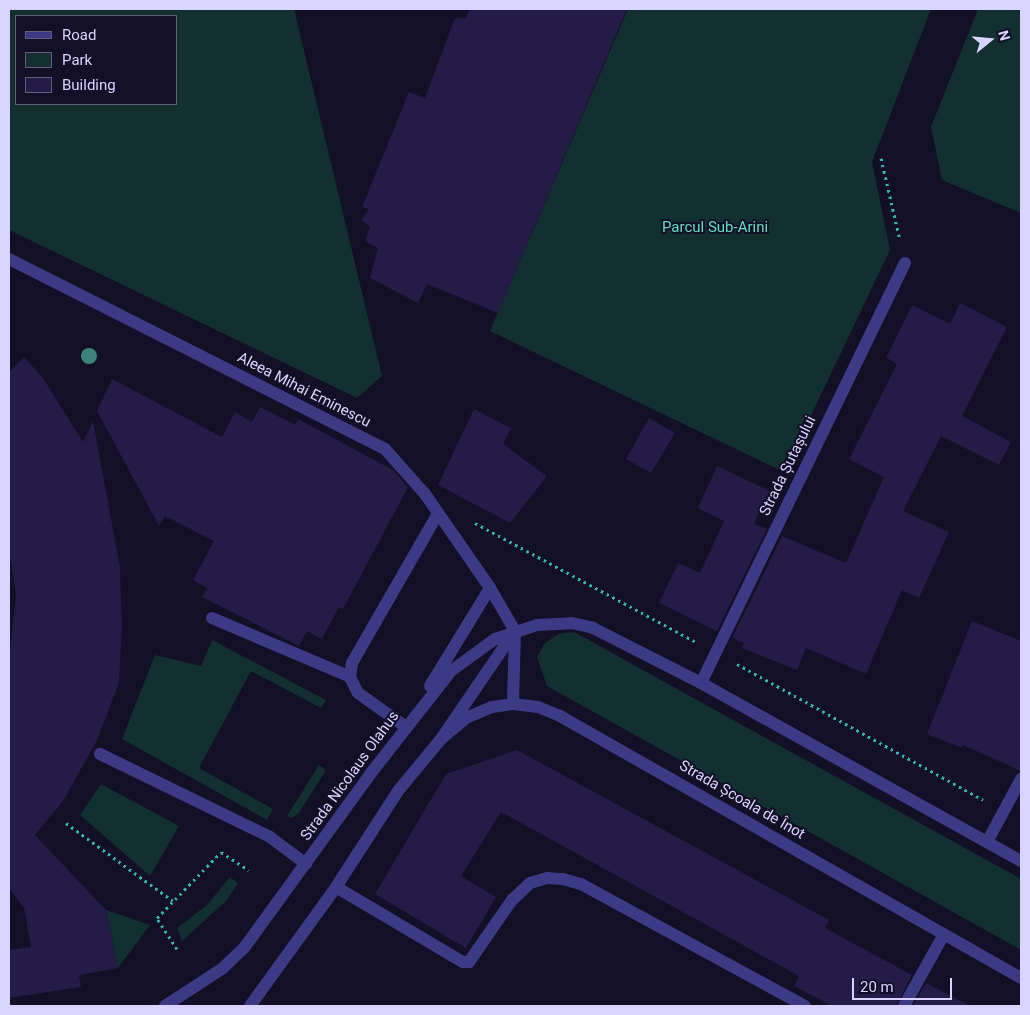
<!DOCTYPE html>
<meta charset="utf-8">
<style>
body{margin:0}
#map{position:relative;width:1030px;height:1015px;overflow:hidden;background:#130f26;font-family:Roboto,sans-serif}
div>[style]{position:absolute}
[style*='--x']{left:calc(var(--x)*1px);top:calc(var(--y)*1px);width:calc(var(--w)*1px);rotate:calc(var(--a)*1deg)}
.green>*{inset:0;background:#12302f}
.building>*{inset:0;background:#241b47}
.path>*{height:3px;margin-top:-1.5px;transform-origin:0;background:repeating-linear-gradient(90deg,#2fb8b0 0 2.5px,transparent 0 6.5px)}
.service>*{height:12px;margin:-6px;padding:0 6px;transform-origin:6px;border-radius:6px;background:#3d3a85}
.minor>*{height:12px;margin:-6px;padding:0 6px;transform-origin:6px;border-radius:6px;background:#3d3a85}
.tertiary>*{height:12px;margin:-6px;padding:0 6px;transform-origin:6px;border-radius:6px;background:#3d3a85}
.trees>*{width:16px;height:16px;margin:-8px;border-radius:50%;background:#3d827b}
span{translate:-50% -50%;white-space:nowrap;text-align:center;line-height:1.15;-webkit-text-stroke:4px #130f26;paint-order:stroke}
.park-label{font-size:15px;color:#5fe0c0}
.street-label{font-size:15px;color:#d9d4ff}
.frame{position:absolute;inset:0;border:10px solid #d9d4ff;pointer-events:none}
.legend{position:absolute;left:15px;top:15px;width:162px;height:90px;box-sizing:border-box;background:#130f26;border:1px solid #625e7d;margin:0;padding:6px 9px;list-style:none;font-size:15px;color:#d9d4ff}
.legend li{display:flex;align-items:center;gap:10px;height:25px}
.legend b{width:25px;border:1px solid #625e7d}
.north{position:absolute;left:965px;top:15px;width:50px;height:50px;-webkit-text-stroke:4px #130f26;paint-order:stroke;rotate:73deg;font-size:14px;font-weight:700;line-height:20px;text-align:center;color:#d9d4ff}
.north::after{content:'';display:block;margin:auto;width:18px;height:22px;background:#d9d4ff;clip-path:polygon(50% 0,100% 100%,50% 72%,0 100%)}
.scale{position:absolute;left:852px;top:978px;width:100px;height:22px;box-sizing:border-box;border:2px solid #d9d4ff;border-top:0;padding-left:6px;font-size:15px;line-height:18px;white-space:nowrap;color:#d9d4ff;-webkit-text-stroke:4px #130f26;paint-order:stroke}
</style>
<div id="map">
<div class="green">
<div style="clip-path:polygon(evenodd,9px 9px,294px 9px,382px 376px,357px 398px,9px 230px,9px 9px,176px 16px,176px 104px,16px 104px,16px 16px,176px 16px)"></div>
<div style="clip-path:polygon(628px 9px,931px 9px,872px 162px,890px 250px,784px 472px,490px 331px)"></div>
<div style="clip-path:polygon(978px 9px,1021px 9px,1021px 213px,942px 180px,931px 127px)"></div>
<div style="clip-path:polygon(574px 632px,1021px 879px,1021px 950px,547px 686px,537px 657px,544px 644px,558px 634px)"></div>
<div style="clip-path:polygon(212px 640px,326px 700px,321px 708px,251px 671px,199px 768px,273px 809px,267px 820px,122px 739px,155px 655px,201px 666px)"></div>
<div style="clip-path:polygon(319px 765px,326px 770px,299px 813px,292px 818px,287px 816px)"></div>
<div style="clip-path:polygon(101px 784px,179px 826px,150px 876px,80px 815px)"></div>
<div style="clip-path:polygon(230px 877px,238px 883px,227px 900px,182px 941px,177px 928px,207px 905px)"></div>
<div style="clip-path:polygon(106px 910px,150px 925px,118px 968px)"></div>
</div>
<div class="building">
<div style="clip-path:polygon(470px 9px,627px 9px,498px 313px,427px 284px,418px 303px,370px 278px,378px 248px,365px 241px,370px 226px,361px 220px,369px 209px,362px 207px,409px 92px,425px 98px,455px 18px,466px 18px)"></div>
<div style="clip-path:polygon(960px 303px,1007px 327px,962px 416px,1011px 442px,999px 465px,941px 436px,903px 511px,949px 532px,919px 598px,902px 590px,866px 674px,806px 648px,797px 670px,742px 648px,744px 643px,732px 638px,782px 536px,846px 563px,884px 477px,849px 459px,897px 364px,886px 358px,912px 305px,950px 324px)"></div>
<div style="clip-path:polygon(24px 357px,43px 378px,83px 442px,93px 421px,120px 567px,122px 628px,119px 683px,97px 740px,63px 801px,35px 835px,106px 910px,118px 968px,79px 975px,81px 987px,9px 998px,9px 950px,31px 947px,24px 908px,9px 888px,9px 660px,16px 595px,9px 548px,9px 372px)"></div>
<div style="clip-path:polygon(112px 379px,222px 437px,235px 412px,252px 422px,260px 407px,295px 425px,298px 419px,393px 470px,408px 487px,343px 609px,339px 607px,322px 639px,307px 631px,299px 646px,202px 597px,207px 588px,193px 580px,214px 541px,165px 516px,159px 526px,97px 411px)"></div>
<div style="clip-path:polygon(474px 409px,511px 428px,503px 444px,547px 476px,510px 523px,438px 485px)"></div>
<div style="clip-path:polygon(649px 418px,675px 433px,651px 473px,626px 459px)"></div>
<div style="clip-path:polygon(717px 466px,770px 491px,754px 524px,767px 529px,717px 631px,659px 603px,678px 563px,700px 573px,724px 521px,698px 508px)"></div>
<div style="clip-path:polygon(972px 621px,1021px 641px,1021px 771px,963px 745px,962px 748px,927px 734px)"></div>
<div style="clip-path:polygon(517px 750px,829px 920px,825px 928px,912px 975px,896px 1006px,832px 1006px,794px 986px,799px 976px,501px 812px,461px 876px,496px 897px,466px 948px,375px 894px,446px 774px)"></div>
<div style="clip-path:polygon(926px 983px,971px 1006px,913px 1006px)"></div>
</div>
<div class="path">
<div style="--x:881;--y:158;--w:84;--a:77"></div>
<div style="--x:475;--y:523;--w:251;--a:28.3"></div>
<div style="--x:737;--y:664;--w:281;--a:28.9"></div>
<div style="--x:66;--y:823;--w:132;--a:36.1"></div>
<div style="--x:177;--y:949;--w:37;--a:-123"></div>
<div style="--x:157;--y:918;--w:92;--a:-45.9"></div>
<div style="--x:221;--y:852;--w:33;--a:33"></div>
</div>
<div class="service">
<div style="--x:9;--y:259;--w:421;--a:26.8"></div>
<div style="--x:385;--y:449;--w:60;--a:48.4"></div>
<div style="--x:425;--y:494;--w:114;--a:55.3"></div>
<div style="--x:490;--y:588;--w:50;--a:59.8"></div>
<div style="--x:515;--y:631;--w:73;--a:91.6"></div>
<div style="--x:212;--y:618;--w:150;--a:23.1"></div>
<div style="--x:406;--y:727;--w:59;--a:-144.7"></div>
<div style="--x:358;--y:693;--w:18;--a:-117"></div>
<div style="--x:350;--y:677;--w:14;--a:-82"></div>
<div style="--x:352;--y:663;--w:171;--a:-60.1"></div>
<div style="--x:100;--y:754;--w:189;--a:26"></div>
<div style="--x:270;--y:837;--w:45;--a:36.9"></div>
<div style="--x:987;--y:842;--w:72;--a:-61.6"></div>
</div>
<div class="minor">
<div style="--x:701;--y:683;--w:467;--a:-64.1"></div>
<div style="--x:336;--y:887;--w:147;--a:30.6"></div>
<div style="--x:463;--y:962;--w:6;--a:0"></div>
<div style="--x:469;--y:962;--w:75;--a:-55.3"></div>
<div style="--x:512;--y:900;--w:25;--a:-43"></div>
<div style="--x:530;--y:883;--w:18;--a:-16"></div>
<div style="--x:547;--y:878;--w:16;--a:4"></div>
<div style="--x:563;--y:879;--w:19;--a:16"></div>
<div style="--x:581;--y:884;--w:255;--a:28.6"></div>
<div style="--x:904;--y:1006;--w:82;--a:-60.9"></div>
</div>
<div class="tertiary">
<div style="--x:430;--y:686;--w:115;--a:-58.5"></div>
<div style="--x:441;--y:739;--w:33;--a:-40"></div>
<div style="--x:466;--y:718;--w:28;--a:-23"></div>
<div style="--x:492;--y:707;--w:21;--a:-8"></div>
<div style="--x:513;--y:704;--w:25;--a:7"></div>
<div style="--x:538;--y:707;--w:24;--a:22"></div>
<div style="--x:560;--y:716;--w:530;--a:29.61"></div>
<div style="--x:165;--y:1006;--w:69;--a:-33.2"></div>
<div style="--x:223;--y:968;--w:29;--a:-44"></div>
<div style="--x:244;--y:948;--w:216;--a:-54"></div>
<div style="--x:371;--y:773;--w:130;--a:-51.9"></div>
<div style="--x:451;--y:671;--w:54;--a:-36"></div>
<div style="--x:495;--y:639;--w:44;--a:-18.4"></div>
<div style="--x:537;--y:625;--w:35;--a:-3"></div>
<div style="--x:572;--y:623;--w:22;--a:13"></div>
<div style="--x:593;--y:628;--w:121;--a:27"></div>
<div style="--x:701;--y:683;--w:366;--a:29.1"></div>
<div style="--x:250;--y:1006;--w:147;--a:-54.1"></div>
<div style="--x:336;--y:887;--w:114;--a:-57.1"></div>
<div style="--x:398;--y:791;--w:67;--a:-50.4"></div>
<div style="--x:441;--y:739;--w:131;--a:-55.6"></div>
</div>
<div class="trees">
<div style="left:89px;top:356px"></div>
</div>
<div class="park-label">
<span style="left:715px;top:228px">Parcul Sub-Arini</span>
</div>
<div class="street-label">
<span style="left:304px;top:390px;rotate:27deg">Aleea Mihai Eminescu</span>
<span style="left:788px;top:466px;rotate:-64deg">Strada Șutașului</span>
<span style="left:350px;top:776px;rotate:-54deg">Strada Nicolaus Olahus</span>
<span style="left:742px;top:800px;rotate:30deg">Strada Școala de Înot</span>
</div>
<div class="frame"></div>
<ul class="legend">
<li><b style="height:6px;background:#3d3a85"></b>Road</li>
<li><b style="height:14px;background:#12302f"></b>Park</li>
<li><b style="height:14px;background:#241b47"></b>Building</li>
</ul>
<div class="north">N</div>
<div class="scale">20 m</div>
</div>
